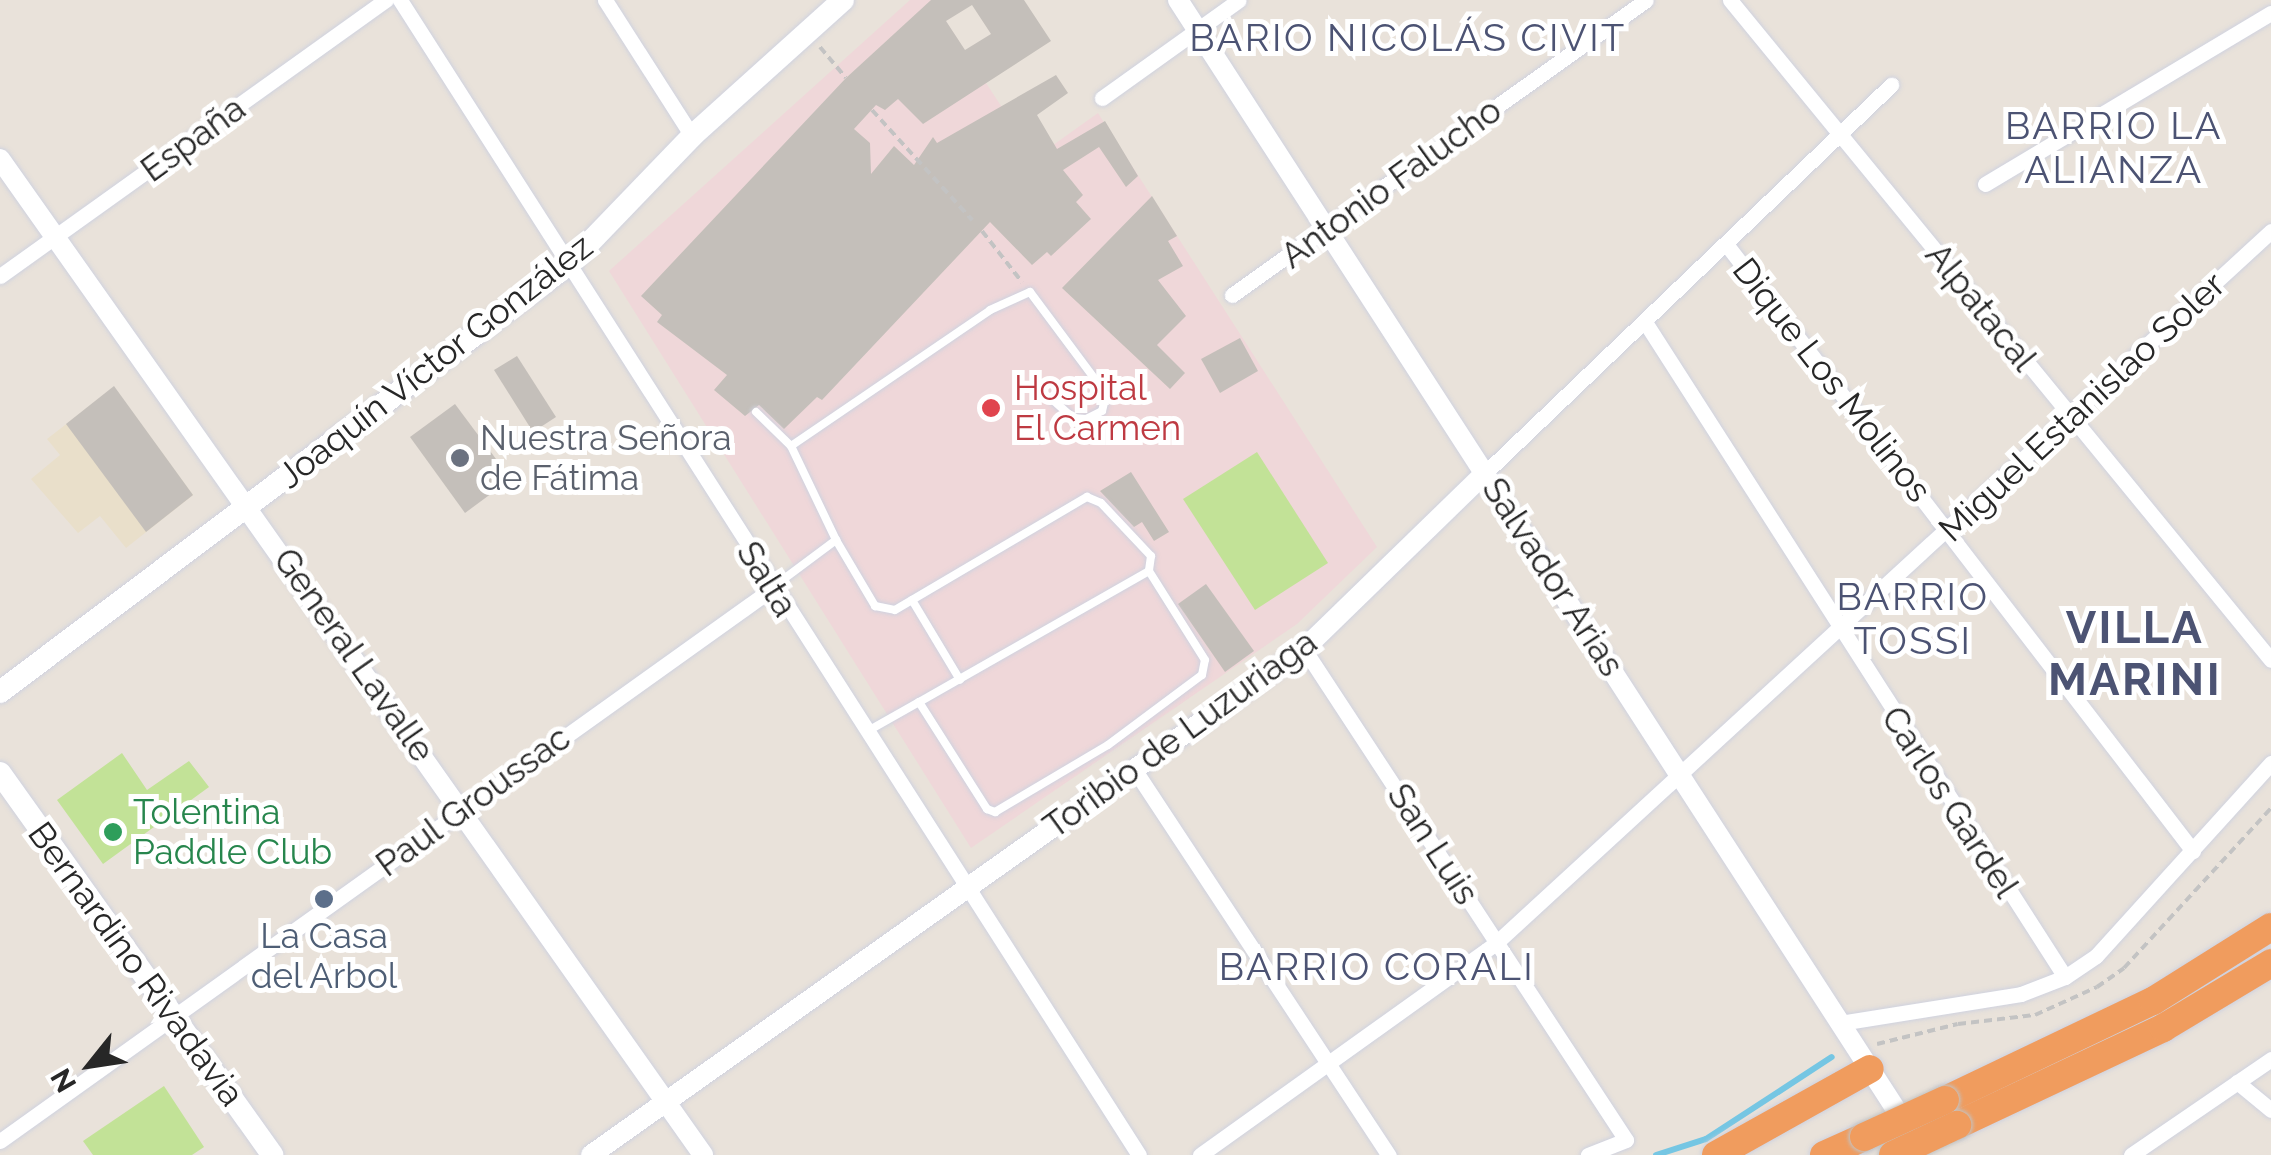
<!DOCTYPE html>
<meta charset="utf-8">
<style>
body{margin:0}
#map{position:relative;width:2271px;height:1155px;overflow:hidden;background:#e9e2da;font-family:Raleway,sans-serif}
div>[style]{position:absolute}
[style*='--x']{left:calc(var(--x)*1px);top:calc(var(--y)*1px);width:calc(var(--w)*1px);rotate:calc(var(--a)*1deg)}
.education>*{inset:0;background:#e9dfca}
.medical>*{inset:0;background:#efd7d9}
.pitch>*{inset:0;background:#c2e297}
.stream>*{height:6px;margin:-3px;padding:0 3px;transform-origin:3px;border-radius:3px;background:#75c6e3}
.building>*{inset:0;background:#c4bfba}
.path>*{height:4px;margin-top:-2px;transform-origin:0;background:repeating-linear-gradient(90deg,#c3c3c3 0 8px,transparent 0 13px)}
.roads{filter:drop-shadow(0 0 2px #cfd2df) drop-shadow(0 0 2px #cfd2df)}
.service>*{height:8px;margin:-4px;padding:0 4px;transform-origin:4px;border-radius:4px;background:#fff}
.minor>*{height:15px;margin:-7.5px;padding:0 7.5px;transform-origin:7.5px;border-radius:7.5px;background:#fff}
.tertiary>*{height:20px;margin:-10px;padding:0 10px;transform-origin:10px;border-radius:10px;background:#fff}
.secondary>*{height:22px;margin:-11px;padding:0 11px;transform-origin:11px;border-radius:11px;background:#fff}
.motorway>*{height:28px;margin:-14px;padding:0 14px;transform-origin:14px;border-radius:14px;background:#f09c5e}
.bridges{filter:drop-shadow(0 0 2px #c3c3c3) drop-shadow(0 0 2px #c3c3c3)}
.motorway-bridge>*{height:28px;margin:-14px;padding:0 14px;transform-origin:14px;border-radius:14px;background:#f09c5e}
.dots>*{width:28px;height:28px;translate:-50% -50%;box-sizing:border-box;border:5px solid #fff;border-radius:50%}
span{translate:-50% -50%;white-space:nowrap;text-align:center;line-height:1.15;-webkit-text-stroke:10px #fff;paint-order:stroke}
.street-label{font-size:35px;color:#272727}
.health-label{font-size:35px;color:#be3a42}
.left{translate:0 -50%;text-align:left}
.worship-label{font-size:35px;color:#5b616d}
.leisure-label{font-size:35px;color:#27864d}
.service-label{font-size:35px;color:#4e5e75}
.neighbourhood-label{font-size:38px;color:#4c5373;letter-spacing:2.5px}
.district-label{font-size:45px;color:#4c5373;font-weight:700;letter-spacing:2.5px}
.north{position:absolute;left:40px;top:1015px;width:100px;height:100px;-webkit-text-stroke:8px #fff;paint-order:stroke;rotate:240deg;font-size:28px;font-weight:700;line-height:40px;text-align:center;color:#272727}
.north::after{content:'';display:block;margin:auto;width:35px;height:45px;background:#272727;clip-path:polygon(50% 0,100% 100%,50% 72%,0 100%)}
</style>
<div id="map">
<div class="education">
<div style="clip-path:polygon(114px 387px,193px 495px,126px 548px,100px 516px,78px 533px,31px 479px,60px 455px,47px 439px)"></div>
</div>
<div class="medical">
<div style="clip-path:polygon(910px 0,932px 0,1035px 158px,1098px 113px,1377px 547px,1297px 624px,971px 848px,609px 271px)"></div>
</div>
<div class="pitch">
<div style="clip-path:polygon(1257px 452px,1328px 563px,1255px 610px,1183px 499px)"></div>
<div style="clip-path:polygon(122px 753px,147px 790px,189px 761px,209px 787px,103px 864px,57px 800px)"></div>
<div style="clip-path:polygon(164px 1086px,204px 1147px,192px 1155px,93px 1155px,83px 1141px)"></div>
</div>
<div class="stream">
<div style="--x:1656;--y:1155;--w:52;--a:-17.7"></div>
<div style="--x:1706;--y:1139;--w:150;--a:-33.1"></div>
</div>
<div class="building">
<div style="clip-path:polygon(evenodd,931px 0,1024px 0,1051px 41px,923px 124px,898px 99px,885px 110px,876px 105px,854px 129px,870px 143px,871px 174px,894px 146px,914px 165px,933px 137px,937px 143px,1056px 75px,1068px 93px,1037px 115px,1057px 149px,1105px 121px,1138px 176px,1126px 187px,1099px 147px,1063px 170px,1083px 195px,1076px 202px,1091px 219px,1051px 256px,1047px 252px,1032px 265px,990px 222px,822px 400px,817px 397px,784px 429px,759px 405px,745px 416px,714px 390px,727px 375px,657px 322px,662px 315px,641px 296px,846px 78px,931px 0,972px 5px,991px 34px,965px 50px,946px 21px,972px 5px)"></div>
<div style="clip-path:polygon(1152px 196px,1177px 236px,1168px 241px,1183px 266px,1158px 280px,1186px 316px,1157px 345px,1185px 373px,1170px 389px,1062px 288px)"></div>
<div style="clip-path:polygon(1240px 338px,1258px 371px,1220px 393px,1201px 359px)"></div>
<div style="clip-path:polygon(517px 356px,556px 417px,533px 432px,494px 370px)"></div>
<div style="clip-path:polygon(114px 386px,193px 495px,146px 532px,66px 424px)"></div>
<div style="clip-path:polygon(455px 404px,511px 479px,465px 513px,410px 437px)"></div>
<div style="clip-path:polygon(1131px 472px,1169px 532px,1154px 541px,1142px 522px,1134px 527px,1100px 491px)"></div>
<div style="clip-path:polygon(1206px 584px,1254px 651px,1225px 672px,1178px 604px)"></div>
</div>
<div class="path">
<div style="--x:820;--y:47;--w:40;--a:50"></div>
<div style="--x:872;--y:110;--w:149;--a:47.7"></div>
<div style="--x:982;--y:231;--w:65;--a:51.9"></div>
<div style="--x:1877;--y:1044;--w:83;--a:-13.9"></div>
<div style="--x:1958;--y:1024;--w:78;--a:-6.7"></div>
<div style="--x:2035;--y:1015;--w:68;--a:-24.3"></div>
<div style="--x:2097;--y:987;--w:33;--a:-35"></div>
<div style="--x:2124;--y:968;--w:217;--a:-47.4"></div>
</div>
<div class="roads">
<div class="service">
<div style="--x:756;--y:412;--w:49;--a:44.2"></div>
<div style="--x:791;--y:446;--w:104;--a:64.4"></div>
<div style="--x:791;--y:446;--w:241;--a:-34.3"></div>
<div style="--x:990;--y:310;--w:44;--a:-24.2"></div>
<div style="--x:1030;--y:292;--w:127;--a:53.3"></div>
<div style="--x:1106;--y:394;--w:17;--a:103"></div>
<div style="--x:1102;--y:411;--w:18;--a:153"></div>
<div style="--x:1086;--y:419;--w:13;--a:-176"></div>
<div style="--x:1073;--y:418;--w:27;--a:-138"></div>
<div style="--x:773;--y:587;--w:79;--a:-36.7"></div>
<div style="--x:836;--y:540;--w:77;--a:59.4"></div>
<div style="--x:875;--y:606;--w:20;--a:11"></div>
<div style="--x:895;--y:610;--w:223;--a:-30.5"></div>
<div style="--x:1087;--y:497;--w:15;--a:23"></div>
<div style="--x:1101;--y:503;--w:73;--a:46.7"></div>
<div style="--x:1151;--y:556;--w:15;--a:98"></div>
<div style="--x:1149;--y:571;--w:265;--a:150.3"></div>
<div style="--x:919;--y:702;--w:127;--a:57.6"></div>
<div style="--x:987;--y:809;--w:9;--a:21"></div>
<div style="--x:995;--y:812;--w:131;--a:-30.7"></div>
<div style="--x:1108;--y:745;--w:117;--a:-36.7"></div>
<div style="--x:1202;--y:675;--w:15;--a:-79"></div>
<div style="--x:1205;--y:660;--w:105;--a:-122.2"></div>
<div style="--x:912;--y:600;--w:93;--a:59"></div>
<div style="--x:866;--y:732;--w:61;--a:-29.5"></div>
</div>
<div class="minor">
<div style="--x:400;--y:0;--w:1371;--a:57.39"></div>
<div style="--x:605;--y:0;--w:161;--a:57.4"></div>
<div style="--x:1730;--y:0;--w:853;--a:50.66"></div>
<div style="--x:1102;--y:98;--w:168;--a:-35.6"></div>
<div style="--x:1985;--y:184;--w:333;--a:-30.9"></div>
<div style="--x:1726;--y:244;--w:766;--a:52.43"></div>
<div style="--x:0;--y:276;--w:475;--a:-35.6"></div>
<div style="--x:1232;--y:295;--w:508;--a:-35.47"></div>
<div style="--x:1645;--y:322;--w:778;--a:57.33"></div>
<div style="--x:1485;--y:473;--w:562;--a:-43.7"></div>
<div style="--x:1304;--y:649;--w:587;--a:56.74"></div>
<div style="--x:1626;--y:1140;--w:41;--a:158.5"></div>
<div style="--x:1134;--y:769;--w:463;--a:56.6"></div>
<div style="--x:1840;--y:1023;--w:183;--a:-9.1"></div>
<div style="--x:2021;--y:994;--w:47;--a:-21.1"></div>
<div style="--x:2065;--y:977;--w:37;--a:-34"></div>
<div style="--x:2096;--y:956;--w:261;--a:-47.8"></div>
<div style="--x:2237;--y:1082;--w:44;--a:39.5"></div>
<div style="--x:0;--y:1141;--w:950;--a:-35.58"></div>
<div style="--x:1200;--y:1155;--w:365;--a:-35.6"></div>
<div style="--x:1497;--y:942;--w:1051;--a:-42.57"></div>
<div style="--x:2131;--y:1155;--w:170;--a:-34.4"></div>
</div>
<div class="tertiary">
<div style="--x:1178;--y:0;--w:1344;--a:57.09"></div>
<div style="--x:0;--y:159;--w:1219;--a:54.78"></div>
<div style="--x:591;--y:1155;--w:874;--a:-35.36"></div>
<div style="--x:1304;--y:649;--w:252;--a:-44.2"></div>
</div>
<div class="secondary">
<div style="--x:0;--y:692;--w:712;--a:-36.95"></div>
<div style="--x:569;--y:264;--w:178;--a:-46.1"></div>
<div style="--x:692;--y:136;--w:203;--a:-42"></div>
<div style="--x:0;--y:773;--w:469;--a:54.5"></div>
</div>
<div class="motorway">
<div style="--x:1945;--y:1100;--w:230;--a:-25.5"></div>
<div style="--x:2153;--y:1001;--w:139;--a:-32.1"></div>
<div style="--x:1957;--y:1125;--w:228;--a:-25.2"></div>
<div style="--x:2163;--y:1028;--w:126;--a:-31"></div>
<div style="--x:1716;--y:1155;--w:176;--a:-29.2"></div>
<div style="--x:1824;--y:1155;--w:44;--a:-24.2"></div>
</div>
</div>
<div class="bridges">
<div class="motorway-bridge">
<div style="--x:1864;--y:1137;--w:89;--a:-24.6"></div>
<div style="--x:1893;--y:1155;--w:71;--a:-25.1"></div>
</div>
</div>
<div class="dots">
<div style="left:991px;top:408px;background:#e0444e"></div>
<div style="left:460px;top:458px;background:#6b7280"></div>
<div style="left:113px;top:832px;background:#2e9e5b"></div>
<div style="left:324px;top:899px;background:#5c6f8a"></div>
</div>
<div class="street-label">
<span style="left:193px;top:139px;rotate:-36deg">España</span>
<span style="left:1391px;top:183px;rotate:-36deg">Antonio Falucho</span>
<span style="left:1981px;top:307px;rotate:51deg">Alpatacal</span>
<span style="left:435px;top:361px;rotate:-38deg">Joaquín Víctor González</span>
<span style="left:1832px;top:380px;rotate:52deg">Dique Los Molinos</span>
<span style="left:2082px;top:407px;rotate:-43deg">Miguel Estanislao Soler</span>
<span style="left:1553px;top:577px;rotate:57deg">Salvador Arias</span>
<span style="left:767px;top:579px;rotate:58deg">Salta</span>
<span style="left:354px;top:655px;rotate:55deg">General Lavalle</span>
<span style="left:1180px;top:734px;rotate:-36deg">Toribio de Luzuriaga</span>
<span style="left:473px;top:801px;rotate:-36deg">Paul Groussac</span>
<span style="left:1950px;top:802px;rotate:57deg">Carlos Gardel</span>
<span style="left:1433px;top:844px;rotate:57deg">San Luis</span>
<span style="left:136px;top:964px;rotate:54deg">Bernardino Rivadavia</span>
</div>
<div class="health-label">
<span class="left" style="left:1014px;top:408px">Hospital<br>El Carmen</span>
</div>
<div class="worship-label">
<span class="left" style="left:480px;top:458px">Nuestra Señora<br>de Fátima</span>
</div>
<div class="leisure-label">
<span class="left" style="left:133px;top:832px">Tolentina<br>Paddle Club</span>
</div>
<div class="service-label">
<span style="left:324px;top:956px">La Casa<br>del Arbol</span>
</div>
<div class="neighbourhood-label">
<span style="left:1408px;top:38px">BARIO NICOLÁS CIVIT</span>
<span style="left:2114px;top:148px">BARRIO LA<br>ALIANZA</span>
<span style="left:1913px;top:619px">BARRIO<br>TOSSI</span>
<span style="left:1377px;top:967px">BARRIO CORALI</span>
</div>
<div class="district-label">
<span style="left:2135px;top:654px">VILLA<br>MARINI</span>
</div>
<div class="north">N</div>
</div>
